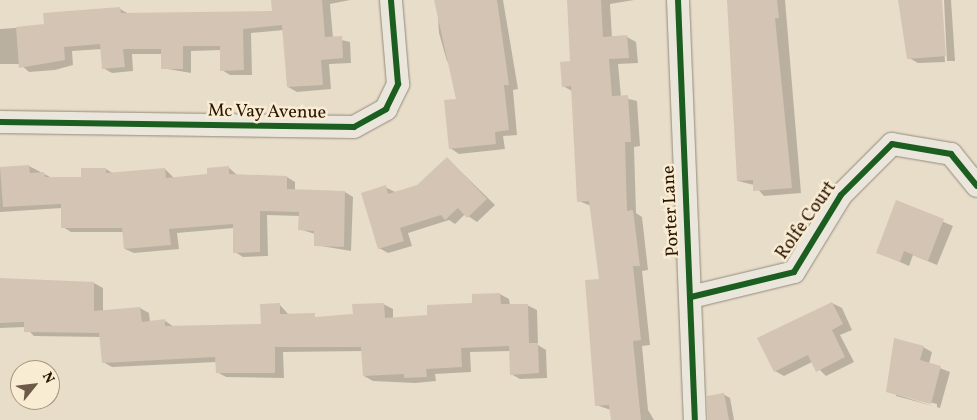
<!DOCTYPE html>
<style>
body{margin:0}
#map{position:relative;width:977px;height:420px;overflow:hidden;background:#e8ddc9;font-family:Vollkorn,serif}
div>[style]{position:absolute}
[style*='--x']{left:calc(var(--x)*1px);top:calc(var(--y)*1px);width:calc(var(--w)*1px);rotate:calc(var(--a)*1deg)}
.shadow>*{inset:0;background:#0003}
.building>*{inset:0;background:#d4c4b4}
.roads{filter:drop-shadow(0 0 1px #948a7d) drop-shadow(0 0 1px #948a7d)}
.minor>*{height:22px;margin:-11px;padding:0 11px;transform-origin:11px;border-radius:11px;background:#ebe6dc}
.cycleway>*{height:6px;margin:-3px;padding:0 3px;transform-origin:3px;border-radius:3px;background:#1b5e20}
span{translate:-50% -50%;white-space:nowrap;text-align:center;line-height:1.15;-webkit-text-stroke:5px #f8ecd3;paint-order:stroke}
.street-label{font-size:18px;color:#2c1402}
.north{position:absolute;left:10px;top:360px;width:50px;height:50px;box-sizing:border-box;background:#f8ecd3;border:1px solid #a6967f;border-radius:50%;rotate:61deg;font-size:14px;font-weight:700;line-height:20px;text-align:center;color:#2c1402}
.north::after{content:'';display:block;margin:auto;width:18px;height:22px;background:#6e5a48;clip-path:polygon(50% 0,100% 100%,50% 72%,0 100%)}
</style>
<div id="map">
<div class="shadow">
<div style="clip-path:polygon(272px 0,350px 0,330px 4px,333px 38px,350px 42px,351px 63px,329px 64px,331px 89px,297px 92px,288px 87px,284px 30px,251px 33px,252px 75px,230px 75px,222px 70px,221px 50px,191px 51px,191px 73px,162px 68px,163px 54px,132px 54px,133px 71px,112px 73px,103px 68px,102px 49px,72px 51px,73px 65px,55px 70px,29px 72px,20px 64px,0 64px,0 29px,45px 26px,120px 9px,129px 14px,273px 12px)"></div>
<div style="clip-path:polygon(437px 0,503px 0,518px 89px,513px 90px,517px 135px,503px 136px,505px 149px,459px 154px,450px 148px,458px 100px,452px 64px,447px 61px,439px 33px)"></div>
<div style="clip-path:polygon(568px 0,634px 0,610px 4px,612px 38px,627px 37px,636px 42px,638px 63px,618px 64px,621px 97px,637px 101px,640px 146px,634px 147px,636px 213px,642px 217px,648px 270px,642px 271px,650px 345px,642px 346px,648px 410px,654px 420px,612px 420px,611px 410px,596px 405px,600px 280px,591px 206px,579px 201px,572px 91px,563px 86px,571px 62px)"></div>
<div style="clip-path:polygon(729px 0,785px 0,801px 193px,764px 196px,754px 185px,738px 181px)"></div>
<div style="clip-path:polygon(900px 0,941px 0,945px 62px,918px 63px,909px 58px)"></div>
<div style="clip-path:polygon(944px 0,951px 0,955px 61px,947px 61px)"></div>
<div style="clip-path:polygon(447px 158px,495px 205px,477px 222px,465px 214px,455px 224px,449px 220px,408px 233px,412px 246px,388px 253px,379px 248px,385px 187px,395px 192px,418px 186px)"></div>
<div style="clip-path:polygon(29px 166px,52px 178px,83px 178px,106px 169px,114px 174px,165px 169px,174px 178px,209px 175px,228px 167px,237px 175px,287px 177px,295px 182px,295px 191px,345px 192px,353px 197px,351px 251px,315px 245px,315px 234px,299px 229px,300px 216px,267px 215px,268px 256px,243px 257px,235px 252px,234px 228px,177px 233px,179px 249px,134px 253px,125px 249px,124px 232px,71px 232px,63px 227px,62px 208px,0 212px,0 169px)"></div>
<div style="clip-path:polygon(897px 202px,953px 226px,937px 265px,913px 255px,909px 266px,877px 252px)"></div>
<div style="clip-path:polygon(0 282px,94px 283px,103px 288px,103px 312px,140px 308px,149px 313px,150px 322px,164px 320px,174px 327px,262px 326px,280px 305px,289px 315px,321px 318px,354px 316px,383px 304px,393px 309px,393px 318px,429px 317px,473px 304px,473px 295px,500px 294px,509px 299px,510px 305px,527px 305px,537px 310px,538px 345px,546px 350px,547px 378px,520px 379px,511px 374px,510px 351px,470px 352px,471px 372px,435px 374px,436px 381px,415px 383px,373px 381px,364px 376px,363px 351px,283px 352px,284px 378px,226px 377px,217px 372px,217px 362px,112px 367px,103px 362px,101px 337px,34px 336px,25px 327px,0 328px)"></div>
<div style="clip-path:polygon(832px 303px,842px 308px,852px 330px,840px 335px,854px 362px,826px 376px,812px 362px,784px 376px,775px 371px)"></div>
<div style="clip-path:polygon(evenodd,923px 347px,932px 352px,929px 364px,950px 372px,940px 408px,888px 392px,923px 347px,896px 393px,937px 404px,937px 407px,896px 396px,896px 393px)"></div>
<div style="clip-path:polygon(723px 394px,730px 398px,734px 420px,708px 420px,708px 397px)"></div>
</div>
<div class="building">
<div style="clip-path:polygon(271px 0,322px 0,325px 37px,342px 36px,343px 58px,321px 60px,323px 85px,287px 87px,282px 25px,243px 29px,244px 70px,220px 71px,220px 46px,183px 46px,183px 69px,161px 69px,161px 49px,123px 49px,125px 67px,102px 69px,100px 44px,64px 47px,65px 60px,19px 68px,16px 27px,44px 24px,43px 13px,120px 7px,121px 13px,272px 11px)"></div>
<div style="clip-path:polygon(434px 0,497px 0,509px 85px,504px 85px,509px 130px,495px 132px,496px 144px,449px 149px,444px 100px,456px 99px)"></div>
<div style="clip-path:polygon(567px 0,601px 0,603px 37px,627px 35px,629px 58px,609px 59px,612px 96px,628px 95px,631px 142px,625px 142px,627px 211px,633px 210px,640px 266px,633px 266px,641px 340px,633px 341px,641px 420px,611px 420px,609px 405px,595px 406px,585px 280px,599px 279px,589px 201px,577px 202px,571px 86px,562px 87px,560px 62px,570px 61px)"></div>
<div style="clip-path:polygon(727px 0,777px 0,779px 18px,775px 18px,792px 188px,753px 191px,753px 180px,737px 181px)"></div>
<div style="clip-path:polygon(898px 0,942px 0,946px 56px,907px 59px)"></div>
<div style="clip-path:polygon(447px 157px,487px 199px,467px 218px,458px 208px,445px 220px,441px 215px,400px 228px,404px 241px,378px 249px,361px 193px,386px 185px,388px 194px,417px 185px)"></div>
<div style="clip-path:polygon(29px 165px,30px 173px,44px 172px,45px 177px,81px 177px,81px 168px,106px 168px,106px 173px,165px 168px,166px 178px,207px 174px,207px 168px,229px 166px,229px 174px,287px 176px,287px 189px,345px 191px,344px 247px,314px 246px,314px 231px,298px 230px,299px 212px,260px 211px,260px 252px,233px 253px,233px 224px,169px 229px,171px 245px,124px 249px,122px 228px,61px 228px,61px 204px,3px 207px,0 167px)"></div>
<div style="clip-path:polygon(896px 200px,944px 219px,928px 261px,904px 251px,900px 262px,876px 253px)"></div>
<div style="clip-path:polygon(0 278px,94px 282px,94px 311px,140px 307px,142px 322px,165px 319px,165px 326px,261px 324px,260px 304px,280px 303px,280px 314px,315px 313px,315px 317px,353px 314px,352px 304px,384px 303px,385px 318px,427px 315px,427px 305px,472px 303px,472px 294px,500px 293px,501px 304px,528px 304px,529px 343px,538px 343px,539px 373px,510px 375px,509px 346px,461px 348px,462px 367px,426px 369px,427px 377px,404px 378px,404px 374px,363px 376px,361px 347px,275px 347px,275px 373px,216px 373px,215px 357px,102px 363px,99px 333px,24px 332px,24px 322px,0 323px)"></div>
<div style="clip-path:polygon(832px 302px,843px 324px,832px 330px,845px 357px,816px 372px,808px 355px,774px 372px,757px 338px)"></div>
<div style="clip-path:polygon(894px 338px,924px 346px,920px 360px,941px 366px,931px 404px,886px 392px)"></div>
<div style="clip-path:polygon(724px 393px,729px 420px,708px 420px,707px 396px)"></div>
</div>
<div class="roads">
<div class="minor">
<div style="--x:678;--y:0;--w:420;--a:87.7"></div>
<div style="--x:0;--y:122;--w:354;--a:0.8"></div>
<div style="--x:354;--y:127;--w:37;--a:-29"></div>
<div style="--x:386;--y:109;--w:28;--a:-64"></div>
<div style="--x:398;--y:84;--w:84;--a:-94.8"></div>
<div style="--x:691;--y:297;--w:106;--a:-13.6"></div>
<div style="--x:794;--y:272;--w:90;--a:-58.6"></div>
<div style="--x:841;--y:195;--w:72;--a:-45"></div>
<div style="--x:892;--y:144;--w:60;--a:9.6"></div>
<div style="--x:951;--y:154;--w:41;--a:50.9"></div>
</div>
</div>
<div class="cycleway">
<div style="--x:678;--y:0;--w:420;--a:87.7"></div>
<div style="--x:0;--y:122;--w:354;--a:0.8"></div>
<div style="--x:354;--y:127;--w:37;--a:-29"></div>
<div style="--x:386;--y:109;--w:28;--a:-64"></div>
<div style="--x:398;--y:84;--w:84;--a:-94.8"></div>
<div style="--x:691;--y:297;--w:106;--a:-13.6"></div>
<div style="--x:794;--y:272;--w:90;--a:-58.6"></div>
<div style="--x:841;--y:195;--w:72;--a:-45"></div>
<div style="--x:892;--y:144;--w:60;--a:9.6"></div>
<div style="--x:951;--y:154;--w:41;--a:50.9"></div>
</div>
<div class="street-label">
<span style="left:267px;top:113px;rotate:1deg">Mc Vay Avenue</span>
<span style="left:672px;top:211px;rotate:-93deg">Porter Lane</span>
<span style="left:807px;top:221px;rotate:-55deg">Rolfe Court</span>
</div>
<div class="north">N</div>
</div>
